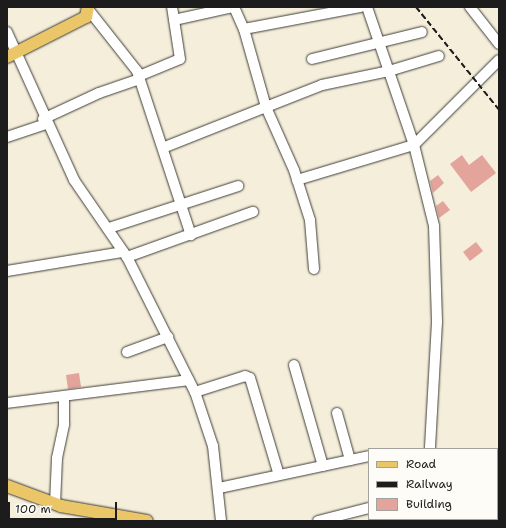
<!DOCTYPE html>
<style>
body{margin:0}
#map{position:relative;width:506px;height:528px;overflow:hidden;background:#f5eeda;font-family:"Shantell Sans",sans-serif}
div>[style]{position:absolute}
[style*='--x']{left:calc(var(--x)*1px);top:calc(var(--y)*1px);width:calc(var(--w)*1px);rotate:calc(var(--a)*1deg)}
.building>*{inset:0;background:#e2a49b}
.roads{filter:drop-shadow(0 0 1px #3d3c38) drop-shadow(0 0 1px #3d3c38)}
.minor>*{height:10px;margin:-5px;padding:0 5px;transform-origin:5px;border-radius:5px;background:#fff}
.major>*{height:12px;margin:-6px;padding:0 6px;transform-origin:6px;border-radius:6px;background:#eac669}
.rail>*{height:2px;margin-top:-1px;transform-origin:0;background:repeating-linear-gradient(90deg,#1c1c1c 0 6px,transparent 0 9px)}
span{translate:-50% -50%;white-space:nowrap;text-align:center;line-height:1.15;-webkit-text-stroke:3.5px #fdfcf7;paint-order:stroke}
.frame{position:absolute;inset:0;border:8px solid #1c1c1c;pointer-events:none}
.legend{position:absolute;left:368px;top:448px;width:130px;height:72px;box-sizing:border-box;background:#fdfcf7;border:1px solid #a3a29f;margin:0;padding:5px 7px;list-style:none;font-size:12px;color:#1c1c1c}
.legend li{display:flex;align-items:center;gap:8px;height:20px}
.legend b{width:20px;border:1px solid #a3a29f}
.scale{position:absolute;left:8px;top:502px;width:109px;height:18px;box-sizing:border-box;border:2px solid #1c1c1c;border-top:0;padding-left:5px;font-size:12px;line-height:14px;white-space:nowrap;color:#1c1c1c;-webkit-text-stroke:3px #fdfcf7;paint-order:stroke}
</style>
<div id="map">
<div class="building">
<div style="clip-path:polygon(462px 155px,469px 165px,482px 155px,496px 173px,471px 192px,450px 164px)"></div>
<div style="clip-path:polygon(438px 175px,444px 183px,433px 193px,430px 181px)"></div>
<div style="clip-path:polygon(443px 201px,450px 210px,439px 218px,436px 206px)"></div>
<div style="clip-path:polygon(476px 242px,483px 251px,470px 261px,463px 252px)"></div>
<div style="clip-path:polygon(79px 373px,81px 387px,68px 389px,66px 375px)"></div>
</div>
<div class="roads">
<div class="minor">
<div style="--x:234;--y:7;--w:24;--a:66"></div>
<div style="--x:367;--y:7;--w:146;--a:71.2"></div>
<div style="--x:414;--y:145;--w:83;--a:76.1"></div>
<div style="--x:434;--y:226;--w:96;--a:88.2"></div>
<div style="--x:437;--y:322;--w:127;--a:93.2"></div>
<div style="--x:470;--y:7;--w:47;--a:51.9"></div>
<div style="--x:88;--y:9;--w:79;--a:51.7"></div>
<div style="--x:137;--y:71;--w:173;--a:71.8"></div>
<div style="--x:174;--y:20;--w:60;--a:-12.4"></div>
<div style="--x:7;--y:32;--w:162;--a:65.6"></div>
<div style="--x:74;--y:180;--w:93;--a:55.5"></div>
<div style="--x:127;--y:257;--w:151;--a:63.3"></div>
<div style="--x:195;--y:392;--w:57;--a:71.6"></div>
<div style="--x:213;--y:446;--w:75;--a:83.9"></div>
<div style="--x:312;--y:59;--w:113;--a:-13.8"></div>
<div style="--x:139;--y:76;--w:44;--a:-22.5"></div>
<div style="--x:180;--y:59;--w:53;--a:-98.7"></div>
<div style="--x:43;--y:119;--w:62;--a:-24.9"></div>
<div style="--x:99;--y:93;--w:43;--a:-18.9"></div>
<div style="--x:7;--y:137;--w:41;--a:-18.4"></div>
<div style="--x:165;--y:147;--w:109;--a:-21.6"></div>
<div style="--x:266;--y:107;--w:81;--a:-105.8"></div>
<div style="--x:244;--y:29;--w:118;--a:-10.7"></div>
<div style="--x:297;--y:180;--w:122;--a:-16.7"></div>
<div style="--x:414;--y:145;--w:120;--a:-45"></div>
<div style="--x:109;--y:228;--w:136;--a:-18"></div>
<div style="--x:127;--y:257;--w:134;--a:-19.7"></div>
<div style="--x:314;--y:269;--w:49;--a:-94.7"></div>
<div style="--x:310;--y:220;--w:52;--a:-107.7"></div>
<div style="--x:294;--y:170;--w:69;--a:-114"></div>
<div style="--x:266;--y:107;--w:60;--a:-21.4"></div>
<div style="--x:322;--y:85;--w:68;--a:-11.8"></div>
<div style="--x:389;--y:71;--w:52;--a:-16.7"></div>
<div style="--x:7;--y:271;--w:118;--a:-9.3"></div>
<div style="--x:127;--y:352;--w:44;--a:-20.1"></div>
<div style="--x:294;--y:365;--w:105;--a:74"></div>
<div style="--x:195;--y:392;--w:52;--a:-17.7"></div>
<div style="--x:245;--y:376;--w:5;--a:22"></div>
<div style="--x:250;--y:378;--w:101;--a:73.4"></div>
<div style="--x:7;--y:403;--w:183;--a:-7.2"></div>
<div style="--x:337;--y:413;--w:49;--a:74.5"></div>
<div style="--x:497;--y:480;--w:2;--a:0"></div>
<div style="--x:219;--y:488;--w:153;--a:-12"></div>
<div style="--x:55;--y:504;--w:46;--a:-87.5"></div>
<div style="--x:57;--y:458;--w:35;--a:-78"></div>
<div style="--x:64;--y:424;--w:26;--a:-90"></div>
<div style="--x:318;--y:521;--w:53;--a:-14.3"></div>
<div style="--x:425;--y:521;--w:2;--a:-90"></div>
</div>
<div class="major">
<div style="--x:7;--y:57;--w:89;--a:-26.9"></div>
<div style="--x:86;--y:17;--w:10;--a:-79"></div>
<div style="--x:7;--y:486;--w:58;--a:20.3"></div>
<div style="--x:61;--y:506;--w:87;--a:9.9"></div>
</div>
</div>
<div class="rail">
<div style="--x:416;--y:7;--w:132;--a:51.1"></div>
</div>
<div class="frame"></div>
<ul class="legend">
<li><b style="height:5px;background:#eac669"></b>Road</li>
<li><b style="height:5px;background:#1c1c1c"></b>Railway</li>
<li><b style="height:11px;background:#e2a49b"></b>Building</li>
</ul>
<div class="scale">100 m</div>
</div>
